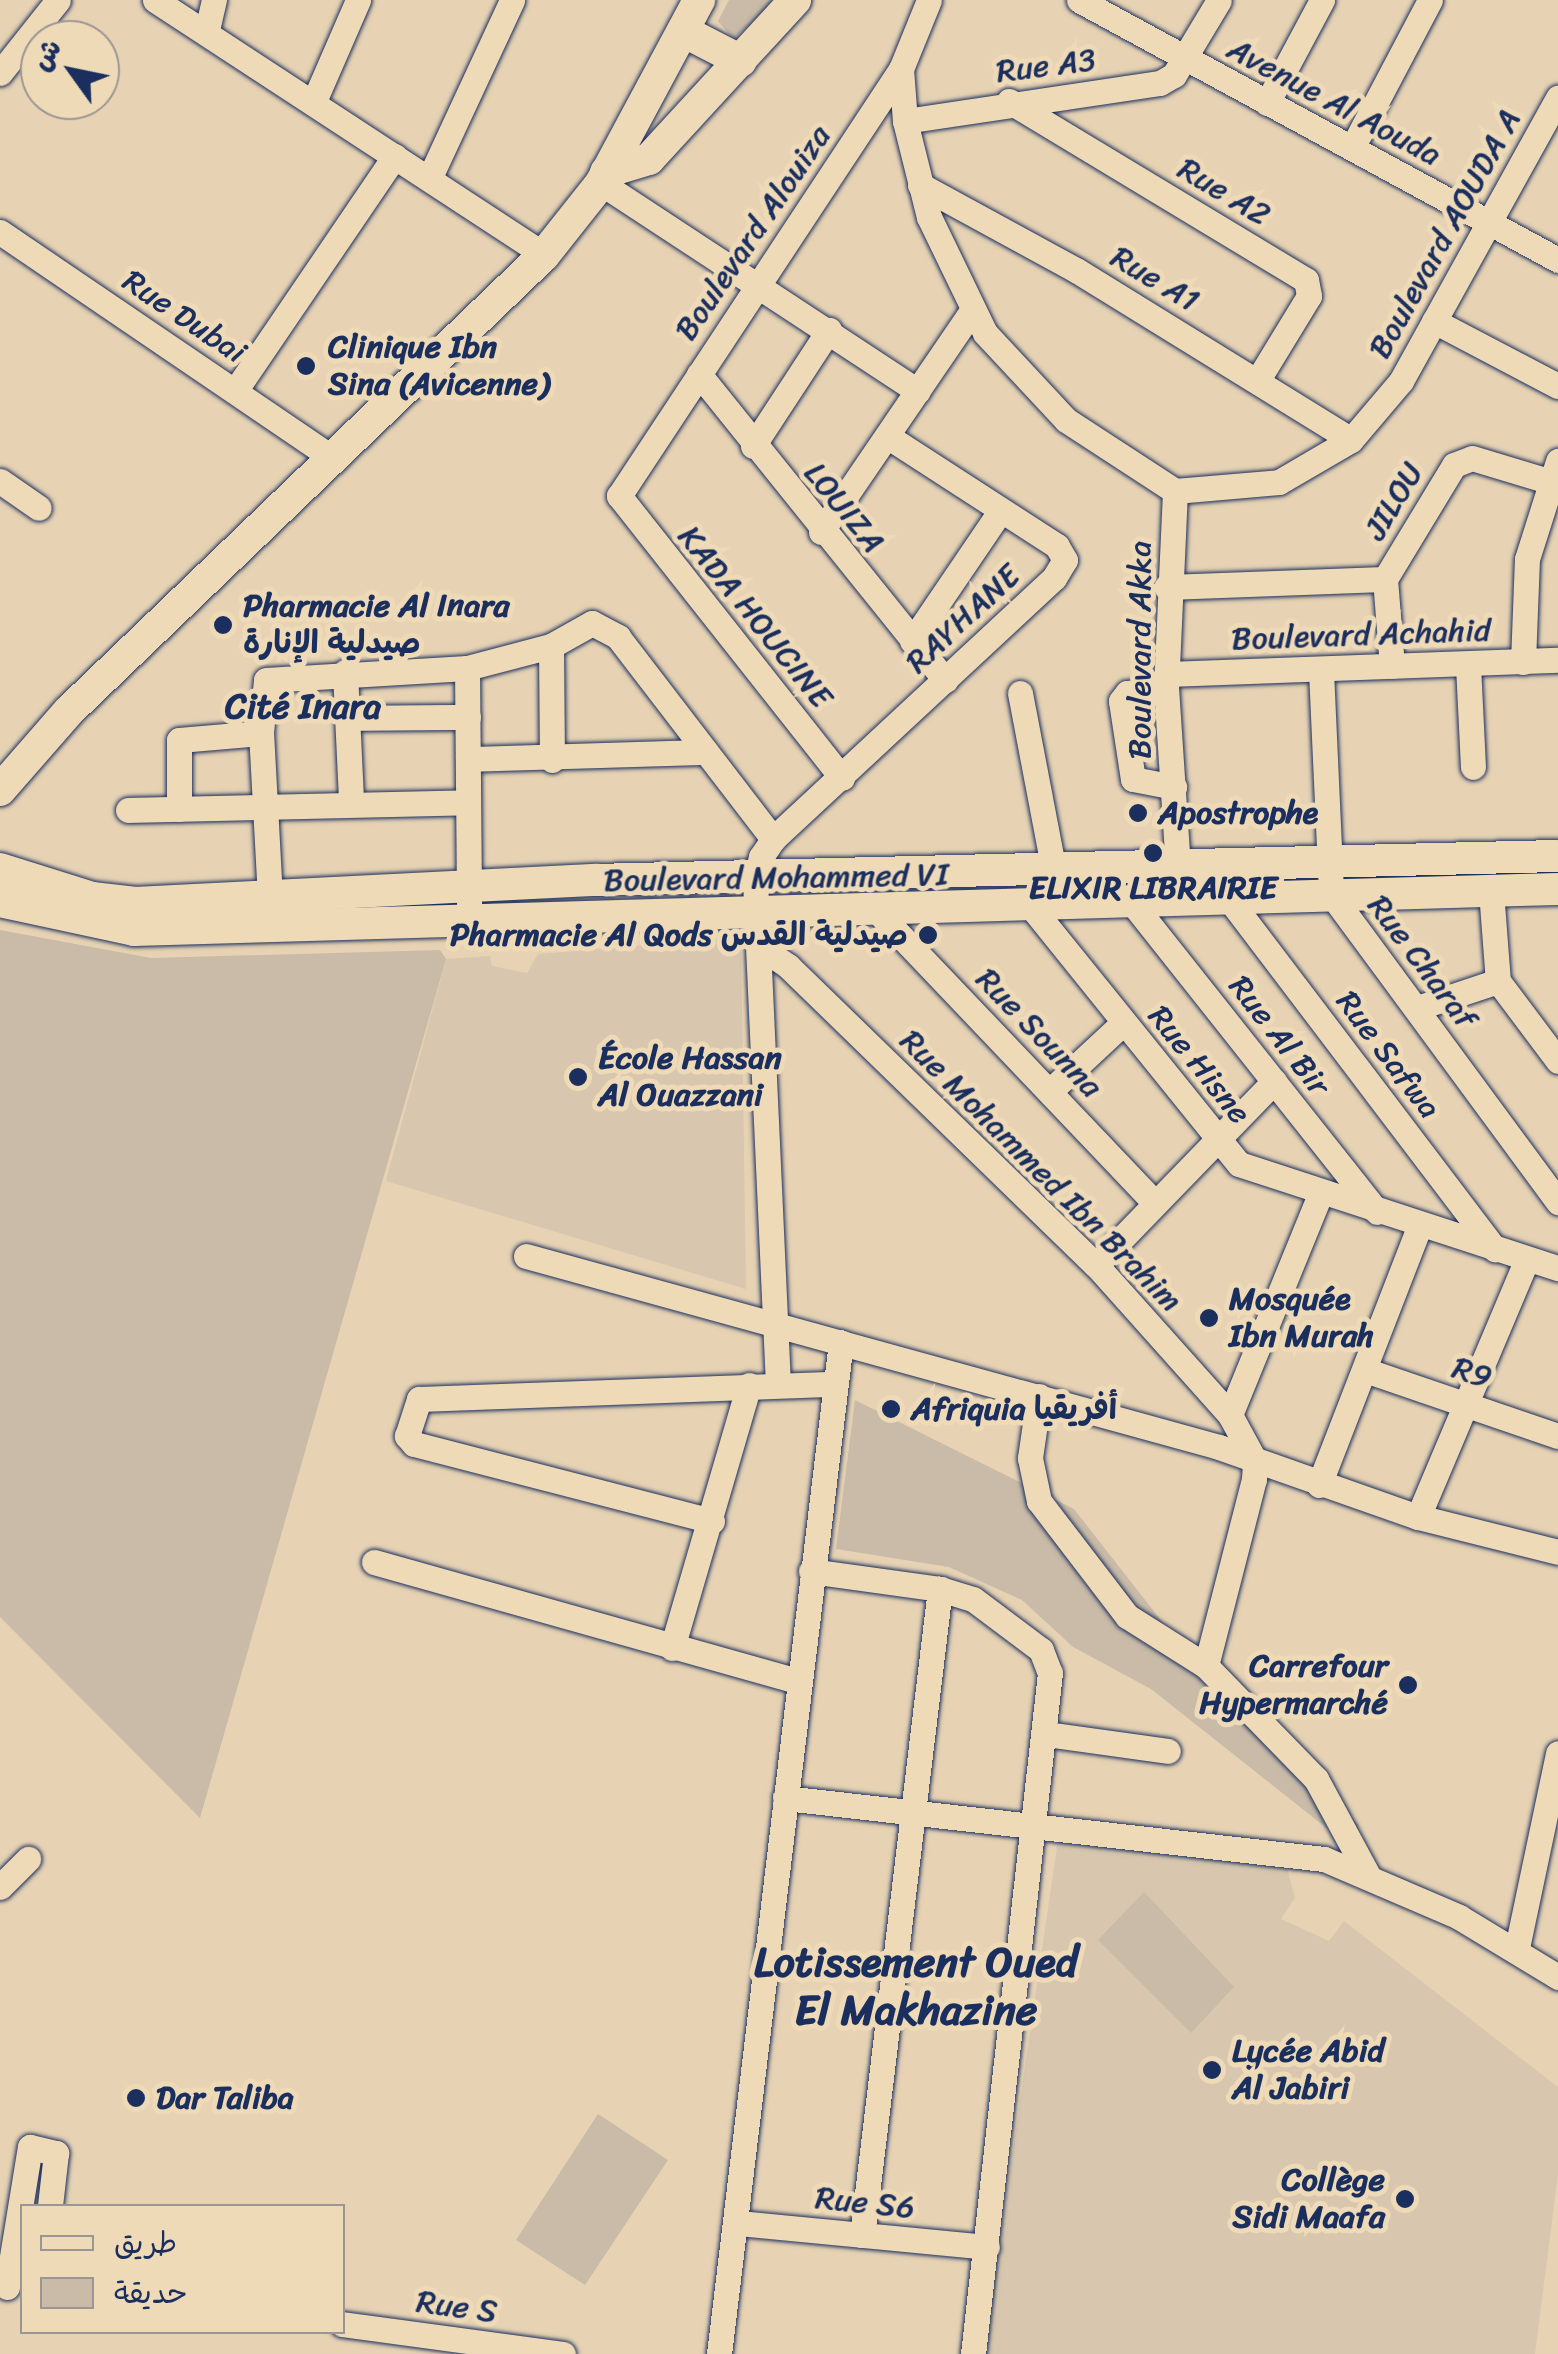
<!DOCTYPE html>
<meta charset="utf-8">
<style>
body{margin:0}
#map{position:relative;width:1558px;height:2354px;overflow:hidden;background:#e7d3b4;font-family:Sriracha,"Playpen Sans Arabic",sans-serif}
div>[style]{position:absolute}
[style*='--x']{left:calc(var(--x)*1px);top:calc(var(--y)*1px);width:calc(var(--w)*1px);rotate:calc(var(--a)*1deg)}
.built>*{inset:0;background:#d8c7ae}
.green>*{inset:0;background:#c9bba8}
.roads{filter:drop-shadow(0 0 2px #1b2f5e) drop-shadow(0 0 2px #1b2f5e)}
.minor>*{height:25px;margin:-12.5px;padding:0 12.5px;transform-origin:12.5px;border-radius:12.5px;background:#efdab8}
.major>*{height:32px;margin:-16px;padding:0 16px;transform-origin:16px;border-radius:16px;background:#efdab8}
.dots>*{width:28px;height:28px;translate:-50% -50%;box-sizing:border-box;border:5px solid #efdab8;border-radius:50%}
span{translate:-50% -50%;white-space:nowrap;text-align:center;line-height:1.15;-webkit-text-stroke:10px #efdab8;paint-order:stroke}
.street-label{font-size:32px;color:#1b2f5e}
.poi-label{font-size:32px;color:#1b2f5e;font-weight:700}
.left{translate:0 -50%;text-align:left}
.right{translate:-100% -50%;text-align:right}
.neighbourhood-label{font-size:35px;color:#1b2f5e;font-weight:700}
.district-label{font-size:42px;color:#1b2f5e;font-weight:700}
.legend{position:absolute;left:20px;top:2204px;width:325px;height:130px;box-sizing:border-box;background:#efdab8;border:2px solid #9a9694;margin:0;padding:12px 18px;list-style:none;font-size:30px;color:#1b2f5e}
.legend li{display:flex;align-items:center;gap:20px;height:50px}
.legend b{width:50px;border:2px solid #9a9694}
.north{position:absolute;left:20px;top:20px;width:100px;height:100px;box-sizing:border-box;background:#efdab8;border:2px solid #9a9694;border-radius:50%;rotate:303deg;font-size:28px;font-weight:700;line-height:40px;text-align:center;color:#1b2f5e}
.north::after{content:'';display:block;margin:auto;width:35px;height:45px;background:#1b2f5e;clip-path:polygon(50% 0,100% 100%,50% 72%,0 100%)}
</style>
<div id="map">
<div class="built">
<div style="clip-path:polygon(741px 937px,746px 1289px,386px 1181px,446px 959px,490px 956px,492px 966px,527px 973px,538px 954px)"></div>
<div style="clip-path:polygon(1058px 1840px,1287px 1867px,1295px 1898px,1281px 1919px,1329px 1941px,1344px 1921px,1558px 2087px,1558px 2175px,1535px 2354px,983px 2354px)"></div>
</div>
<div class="green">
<div style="clip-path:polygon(729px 0,779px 0,733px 39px,718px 21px)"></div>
<div style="clip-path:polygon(0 930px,151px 958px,440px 950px,446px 959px,200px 1818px,0 1617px)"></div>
<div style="clip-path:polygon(855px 1400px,1074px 1509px,1206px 1678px,1359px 1825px,1353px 1849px,1151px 1689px,1073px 1647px,1022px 1600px,949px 1567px,836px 1549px)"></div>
<div style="clip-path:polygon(1144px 1892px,1234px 1987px,1191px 2033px,1098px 1940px)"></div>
<div style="clip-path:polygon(598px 2114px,668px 2160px,585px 2285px,516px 2240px)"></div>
</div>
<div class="roads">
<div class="minor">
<div style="--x:155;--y:0;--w:465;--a:33.2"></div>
<div style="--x:1079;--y:0;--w:545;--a:28.49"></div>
<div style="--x:207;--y:30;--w:31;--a:-77"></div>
<div style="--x:901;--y:69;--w:52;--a:85.6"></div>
<div style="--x:905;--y:121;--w:99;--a:76"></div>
<div style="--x:929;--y:217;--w:129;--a:64.2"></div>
<div style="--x:985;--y:333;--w:119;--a:47"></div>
<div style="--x:1066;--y:420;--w:130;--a:33.1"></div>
<div style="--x:1175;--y:491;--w:104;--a:-4.9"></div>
<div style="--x:1279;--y:482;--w:83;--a:-30.3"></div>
<div style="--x:1351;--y:440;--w:77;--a:-49.7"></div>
<div style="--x:1401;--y:381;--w:324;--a:-61"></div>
<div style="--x:0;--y:73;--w:93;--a:-51.5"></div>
<div style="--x:315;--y:99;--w:108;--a:-66.5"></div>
<div style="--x:1009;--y:101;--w:347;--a:31.1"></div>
<div style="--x:1306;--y:280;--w:16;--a:79"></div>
<div style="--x:1309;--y:296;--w:96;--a:121.4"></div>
<div style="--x:1267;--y:103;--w:117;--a:-61.9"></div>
<div style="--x:905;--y:121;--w:258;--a:-8.5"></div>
<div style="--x:1160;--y:83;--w:16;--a:-30"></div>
<div style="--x:1174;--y:75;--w:87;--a:-59"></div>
<div style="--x:1352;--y:148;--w:167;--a:-62.2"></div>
<div style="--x:430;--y:177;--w:195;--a:-65.1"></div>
<div style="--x:601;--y:183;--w:379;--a:33.3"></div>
<div style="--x:920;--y:185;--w:178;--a:28.6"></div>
<div style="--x:1076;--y:270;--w:323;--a:31.7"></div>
<div style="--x:0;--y:232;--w:400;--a:34.2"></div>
<div style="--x:1434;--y:321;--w:140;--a:27.7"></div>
<div style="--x:699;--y:374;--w:393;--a:51.2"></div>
<div style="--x:235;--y:391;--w:284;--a:-55.8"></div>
<div style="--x:753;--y:446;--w:139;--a:-56.8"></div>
<div style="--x:0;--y:481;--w:47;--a:34.7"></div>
<div style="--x:1175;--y:491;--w:196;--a:92.6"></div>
<div style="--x:1166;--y:687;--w:181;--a:86.2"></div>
<div style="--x:821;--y:532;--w:268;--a:-55.7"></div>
<div style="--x:1385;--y:579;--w:87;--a:85.4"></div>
<div style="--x:1166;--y:587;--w:219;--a:-2.1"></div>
<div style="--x:1385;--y:579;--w:133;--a:-58.8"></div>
<div style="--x:1454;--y:465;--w:19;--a:-21"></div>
<div style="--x:1472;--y:458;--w:90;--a:16.8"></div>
<div style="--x:912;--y:641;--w:158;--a:-55.8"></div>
<div style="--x:551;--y:646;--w:114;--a:89.5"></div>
<div style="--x:1523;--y:662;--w:103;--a:-87.8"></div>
<div style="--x:1527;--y:559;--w:103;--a:-72.4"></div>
<div style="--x:1468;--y:665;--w:102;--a:87.2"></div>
<div style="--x:467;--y:668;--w:248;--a:89.5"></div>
<div style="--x:1321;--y:671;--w:223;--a:87.4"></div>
<div style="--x:1331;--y:894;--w:383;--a:53.6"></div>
<div style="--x:345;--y:672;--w:129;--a:87.3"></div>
<div style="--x:1167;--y:674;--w:391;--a:-2.1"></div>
<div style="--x:1166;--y:687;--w:39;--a:171"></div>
<div style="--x:1127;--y:693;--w:10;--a:127"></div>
<div style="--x:1121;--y:701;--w:79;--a:81.3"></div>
<div style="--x:1133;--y:779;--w:42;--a:11"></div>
<div style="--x:1020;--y:693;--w:182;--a:79.2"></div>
<div style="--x:349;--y:718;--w:119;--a:-0.5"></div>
<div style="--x:468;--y:759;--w:238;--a:-1.7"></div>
<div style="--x:842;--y:778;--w:360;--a:-128.3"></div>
<div style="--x:619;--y:496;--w:512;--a:-56.56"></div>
<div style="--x:901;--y:69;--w:74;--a:-67.9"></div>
<div style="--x:179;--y:809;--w:69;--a:-90"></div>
<div style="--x:179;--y:740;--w:82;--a:-4.9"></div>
<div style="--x:128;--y:810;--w:340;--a:-1.3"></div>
<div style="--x:1491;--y:891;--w:90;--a:85.6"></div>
<div style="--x:1498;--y:981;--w:100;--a:53.1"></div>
<div style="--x:270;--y:898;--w:165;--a:-93.1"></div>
<div style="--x:261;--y:733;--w:53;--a:-84.6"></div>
<div style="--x:266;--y:680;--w:201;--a:-3.4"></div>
<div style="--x:467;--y:668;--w:87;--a:-14.7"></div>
<div style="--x:551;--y:646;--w:47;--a:-29.3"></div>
<div style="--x:592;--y:623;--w:30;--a:28"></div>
<div style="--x:618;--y:637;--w:255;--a:52.5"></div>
<div style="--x:1229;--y:899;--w:440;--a:52.8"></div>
<div style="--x:1130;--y:900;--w:398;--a:51.6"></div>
<div style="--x:1029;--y:904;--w:334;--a:51.1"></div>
<div style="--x:1239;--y:1164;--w:336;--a:18.1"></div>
<div style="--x:875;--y:909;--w:406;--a:46.4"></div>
<div style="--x:760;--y:947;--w:34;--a:34"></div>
<div style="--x:788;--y:966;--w:429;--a:44.2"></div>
<div style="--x:1096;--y:1265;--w:201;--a:48.2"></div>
<div style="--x:1230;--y:1415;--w:52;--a:61.5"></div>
<div style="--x:1255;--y:1461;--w:18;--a:93"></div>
<div style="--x:1254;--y:1479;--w:193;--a:104.4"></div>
<div style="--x:1206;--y:1666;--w:158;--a:45.8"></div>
<div style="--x:1316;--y:1779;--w:109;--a:61.6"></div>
<div style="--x:1417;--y:1008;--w:85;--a:-18.4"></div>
<div style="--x:1050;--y:1091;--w:100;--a:-43"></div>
<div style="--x:526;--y:1256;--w:719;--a:15.41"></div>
<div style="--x:1219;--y:1447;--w:211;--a:19.4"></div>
<div style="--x:1418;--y:1517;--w:144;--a:14"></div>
<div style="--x:1096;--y:1265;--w:256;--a:-45.9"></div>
<div style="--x:1365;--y:1370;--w:204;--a:18.9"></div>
<div style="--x:778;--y:1385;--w:505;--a:-92.61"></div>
<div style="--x:755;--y:881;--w:25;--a:-76"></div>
<div style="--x:761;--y:857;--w:22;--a:-56"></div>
<div style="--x:773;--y:839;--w:384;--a:-42.9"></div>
<div style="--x:1054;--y:578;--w:21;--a:-59"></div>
<div style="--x:1065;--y:560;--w:16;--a:-120"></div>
<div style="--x:1057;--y:546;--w:202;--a:-147.1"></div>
<div style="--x:1039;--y:1396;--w:63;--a:98.3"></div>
<div style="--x:1030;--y:1458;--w:44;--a:78.2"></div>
<div style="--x:1039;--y:1501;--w:145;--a:52.6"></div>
<div style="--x:1127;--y:1616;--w:93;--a:32.3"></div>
<div style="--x:1230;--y:1415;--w:239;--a:-67.8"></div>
<div style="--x:1319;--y:1485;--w:279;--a:-68.8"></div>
<div style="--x:1418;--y:1517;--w:280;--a:-67.1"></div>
<div style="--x:712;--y:1521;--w:308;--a:-165.5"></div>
<div style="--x:414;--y:1444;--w:11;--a:-131"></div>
<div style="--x:407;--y:1436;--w:39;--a:-72"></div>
<div style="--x:419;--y:1399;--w:416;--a:-2.1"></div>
<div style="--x:374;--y:1562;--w:437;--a:15.7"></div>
<div style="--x:811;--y:1571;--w:130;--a:7.9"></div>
<div style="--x:672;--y:1648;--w:274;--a:-73.7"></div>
<div style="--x:1047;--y:1734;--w:122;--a:8"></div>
<div style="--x:785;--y:1798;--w:542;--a:6.46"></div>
<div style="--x:1324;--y:1859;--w:147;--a:23.2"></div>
<div style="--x:1459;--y:1917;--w:116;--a:31.2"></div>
<div style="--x:0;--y:1887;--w:40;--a:-45"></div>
<div style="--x:1517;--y:1948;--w:199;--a:-78.1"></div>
<div style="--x:738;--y:2223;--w:250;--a:5.5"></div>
<div style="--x:862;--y:2235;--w:651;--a:-83.12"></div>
<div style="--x:940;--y:1589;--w:34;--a:17"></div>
<div style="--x:973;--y:1599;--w:85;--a:36.9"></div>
<div style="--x:1041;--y:1650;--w:25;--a:69"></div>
<div style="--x:1050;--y:1673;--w:685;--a:96.45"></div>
<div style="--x:7;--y:2287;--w:142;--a:-80.7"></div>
<div style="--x:30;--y:2147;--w:27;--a:13"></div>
<div style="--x:56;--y:2153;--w:53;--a:96.5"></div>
<div style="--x:342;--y:2324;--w:223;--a:7.7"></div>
<div style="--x:719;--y:2354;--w:1019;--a:-83.13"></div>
</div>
<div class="major">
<div style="--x:683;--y:31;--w:65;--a:27.3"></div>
<div style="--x:606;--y:172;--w:45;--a:-16.8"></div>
<div style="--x:649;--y:159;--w:216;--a:-47.4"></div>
<div style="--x:0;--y:790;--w:105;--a:-48.9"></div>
<div style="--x:69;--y:711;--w:658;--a:-43.83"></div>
<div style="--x:544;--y:255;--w:92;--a:-51.6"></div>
<div style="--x:601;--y:183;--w:208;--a:-61.8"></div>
<div style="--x:0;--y:869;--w:96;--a:17.5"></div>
<div style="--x:92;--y:898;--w:44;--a:6.5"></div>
<div style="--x:136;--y:903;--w:460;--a:-2.9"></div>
<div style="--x:595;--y:880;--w:963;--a:-1.43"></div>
<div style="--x:0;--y:901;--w:137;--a:12.2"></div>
<div style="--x:134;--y:930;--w:1425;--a:-1.65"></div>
</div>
</div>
<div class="dots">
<div style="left:306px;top:366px;background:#1b2f5e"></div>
<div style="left:223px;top:625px;background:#1b2f5e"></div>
<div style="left:1138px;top:813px;background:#1b2f5e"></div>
<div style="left:1153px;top:853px;background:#1b2f5e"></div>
<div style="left:928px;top:935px;background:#1b2f5e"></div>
<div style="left:578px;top:1077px;background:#1b2f5e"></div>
<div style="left:1209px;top:1318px;background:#1b2f5e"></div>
<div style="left:891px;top:1409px;background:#1b2f5e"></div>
<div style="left:1408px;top:1685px;background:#1b2f5e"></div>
<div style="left:1212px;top:2070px;background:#1b2f5e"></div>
<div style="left:136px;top:2098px;background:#1b2f5e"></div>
<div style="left:1405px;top:2199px;background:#1b2f5e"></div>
</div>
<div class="street-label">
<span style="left:1046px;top:66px;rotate:-7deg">Rue A3</span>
<span style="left:1334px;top:102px;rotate:28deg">Avenue Al Aouda</span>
<span style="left:1224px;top:192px;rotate:31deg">Rue A2</span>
<span style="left:753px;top:233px;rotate:-56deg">Boulevard Alouiza</span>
<span style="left:1445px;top:234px;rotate:-61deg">Boulevard AOUDA A</span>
<span style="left:1155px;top:279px;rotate:31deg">Rue A1</span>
<span style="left:184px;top:317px;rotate:34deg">Rue Dubai</span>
<span style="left:1394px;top:501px;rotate:-59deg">JILOU</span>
<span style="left:844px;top:508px;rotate:51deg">LOUIZA</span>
<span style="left:755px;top:617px;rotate:51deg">KADA HOUCINE</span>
<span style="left:963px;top:619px;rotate:-43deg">RAYHANE</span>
<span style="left:1361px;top:635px;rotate:-2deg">Boulevard Achahid</span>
<span style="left:1140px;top:650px;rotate:-90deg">Boulevard Akka</span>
<span style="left:776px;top:878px;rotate:-1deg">Boulevard Mohammed VI</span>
<span style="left:1422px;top:962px;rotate:53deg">Rue Charaf</span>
<span style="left:1039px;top:1033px;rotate:46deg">Rue Sounna</span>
<span style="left:1279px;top:1036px;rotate:52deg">Rue Al Bir</span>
<span style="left:1388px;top:1055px;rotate:53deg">Rue Safwa</span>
<span style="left:1199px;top:1065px;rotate:51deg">Rue Hisne</span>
<span style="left:1041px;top:1171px;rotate:45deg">Rue Mohammed Ibn Brahim</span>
<span style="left:1472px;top:1373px;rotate:19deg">R9</span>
<span style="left:865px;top:2203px;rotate:6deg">Rue S6</span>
<span style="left:457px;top:2307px;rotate:8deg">Rue S</span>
</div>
<div class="poi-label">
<span class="left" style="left:328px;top:366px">Clinique Ibn<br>Sina (Avicenne)</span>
<span class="left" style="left:243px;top:625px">Pharmacie Al Inara<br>صيدلية الإنارة</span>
<span class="left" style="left:1158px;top:813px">Apostrophe</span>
<span style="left:1153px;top:888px">ELIXIR LIBRAIRIE</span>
<span class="right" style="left:908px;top:935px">Pharmacie Al Qods صيدلية القدس</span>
<span class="left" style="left:598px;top:1077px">École Hassan<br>Al Ouazzani</span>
<span class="left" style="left:1229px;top:1318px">Mosquée<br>Ibn Murah</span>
<span class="left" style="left:911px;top:1409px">Afriquia أفريقيا</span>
<span class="right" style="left:1388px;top:1685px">Carrefour<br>Hypermarché</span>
<span class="left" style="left:1232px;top:2070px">Lycée Abid<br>Al Jabiri</span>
<span class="left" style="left:156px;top:2098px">Dar Taliba</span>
<span class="right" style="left:1385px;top:2199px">Collège<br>Sidi Maafa</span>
</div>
<div class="neighbourhood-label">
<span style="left:303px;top:706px">Cité Inara</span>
</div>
<div class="district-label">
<span style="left:916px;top:1986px">Lotissement Oued<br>El Makhazine</span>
</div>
<ul class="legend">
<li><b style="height:12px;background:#efdab8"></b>طريق</li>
<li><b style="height:28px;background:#c9bba8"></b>حديقة</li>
</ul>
<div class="north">ش</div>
</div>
